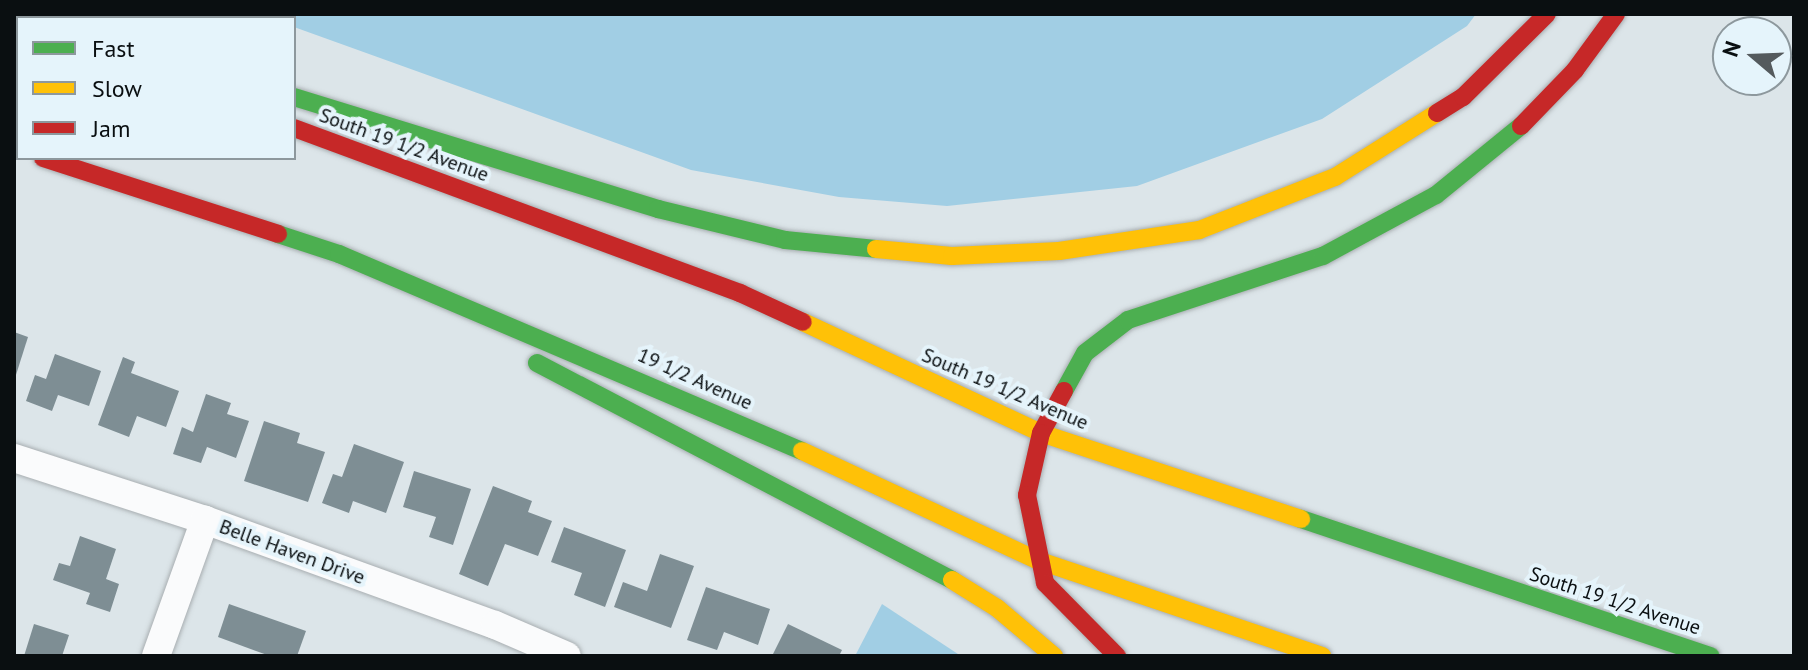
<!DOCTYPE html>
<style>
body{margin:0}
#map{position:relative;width:1808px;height:670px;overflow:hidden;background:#dce5e9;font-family:"PT Sans",sans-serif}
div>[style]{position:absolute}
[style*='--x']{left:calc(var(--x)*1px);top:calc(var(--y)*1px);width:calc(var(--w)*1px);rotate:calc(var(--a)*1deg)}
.green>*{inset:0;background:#a1cee4}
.building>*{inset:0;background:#7e8e94}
.roads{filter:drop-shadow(0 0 2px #a8aeb1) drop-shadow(0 0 2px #a8aeb1)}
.street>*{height:28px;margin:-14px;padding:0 14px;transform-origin:14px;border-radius:14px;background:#fafbfc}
.fast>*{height:18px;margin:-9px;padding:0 9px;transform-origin:9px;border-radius:9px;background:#4caf50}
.slow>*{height:18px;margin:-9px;padding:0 9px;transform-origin:9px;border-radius:9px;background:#ffc107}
.jam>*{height:18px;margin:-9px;padding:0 9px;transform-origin:9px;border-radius:9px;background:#c62828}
span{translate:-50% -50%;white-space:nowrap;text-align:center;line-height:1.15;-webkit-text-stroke:8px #e5f4fb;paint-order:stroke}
.street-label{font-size:20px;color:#0a0f11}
.frame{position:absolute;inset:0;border:16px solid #0a0f11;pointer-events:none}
.legend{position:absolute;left:16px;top:16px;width:280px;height:144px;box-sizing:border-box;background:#e5f4fb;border:2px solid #8d989d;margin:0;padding:10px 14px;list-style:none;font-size:24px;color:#0a0f11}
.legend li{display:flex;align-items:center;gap:16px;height:40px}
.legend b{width:40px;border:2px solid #8d989d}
.north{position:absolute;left:1712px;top:16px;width:80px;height:80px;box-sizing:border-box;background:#e5f4fb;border:2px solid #8d989d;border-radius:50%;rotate:289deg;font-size:22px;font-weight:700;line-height:32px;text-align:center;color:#0a0f11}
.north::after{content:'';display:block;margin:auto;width:28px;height:36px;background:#545a5d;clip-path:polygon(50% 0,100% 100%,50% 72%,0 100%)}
</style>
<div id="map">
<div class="green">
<div style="clip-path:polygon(257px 14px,1476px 14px,1467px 26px,1322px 119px,1137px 186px,947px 206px,839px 197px,691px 170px,294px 27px,294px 18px)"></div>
<div style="clip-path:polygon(882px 604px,961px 656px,855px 656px)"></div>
</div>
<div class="building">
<div style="clip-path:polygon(14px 332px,28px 337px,15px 378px,14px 378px)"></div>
<div style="clip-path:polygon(55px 354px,101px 371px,89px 406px,58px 395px,52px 411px,26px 401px,35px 375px,46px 379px)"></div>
<div style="clip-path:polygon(123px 357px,135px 362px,131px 373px,179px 391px,166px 427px,137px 416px,129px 437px,98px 425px)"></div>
<div style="clip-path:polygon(206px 394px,231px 403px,227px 414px,249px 421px,236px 458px,207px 447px,201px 463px,173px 454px,182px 427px,193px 432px)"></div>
<div style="clip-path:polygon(264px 421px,300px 433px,297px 443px,325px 452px,308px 502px,244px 481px)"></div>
<div style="clip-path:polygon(354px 444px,404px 462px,386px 513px,353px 501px,349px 513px,322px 503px,333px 474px,342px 477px)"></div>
<div style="clip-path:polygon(414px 471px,471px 489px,453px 545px,429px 537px,436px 517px,403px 507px)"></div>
<div style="clip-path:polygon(493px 486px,532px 501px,528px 512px,552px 521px,538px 556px,505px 544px,488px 586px,459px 574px)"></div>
<div style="clip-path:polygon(564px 527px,626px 550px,605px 607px,574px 595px,582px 573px,551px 562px)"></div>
<div style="clip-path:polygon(80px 536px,116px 549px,106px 579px,119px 584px,110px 612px,86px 604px,90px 593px,53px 580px,59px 563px,70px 566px)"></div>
<div style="clip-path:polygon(660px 554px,694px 566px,671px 628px,614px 607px,623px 582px,647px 591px)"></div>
<div style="clip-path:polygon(706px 587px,770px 609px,758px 645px,724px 632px,717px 650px,687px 640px)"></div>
<div style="clip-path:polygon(229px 604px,306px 631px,297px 656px,270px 656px,218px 637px)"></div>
<div style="clip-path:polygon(34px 624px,69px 635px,62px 656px,24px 656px)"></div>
<div style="clip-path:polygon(788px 624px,842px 650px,839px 656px,772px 656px)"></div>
</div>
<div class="roads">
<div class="street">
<div style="--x:14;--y:458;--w:201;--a:18"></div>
<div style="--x:205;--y:520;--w:308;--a:19.9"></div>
<div style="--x:495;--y:625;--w:78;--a:23.3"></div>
<div style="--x:156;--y:656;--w:145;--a:-70.2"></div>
</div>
<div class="fast">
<div style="--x:294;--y:97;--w:381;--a:17.1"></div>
<div style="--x:658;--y:209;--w:131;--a:13.7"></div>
<div style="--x:785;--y:240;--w:91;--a:5.6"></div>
<div style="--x:278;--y:234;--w:64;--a:18.2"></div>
<div style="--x:339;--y:254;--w:503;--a:23.05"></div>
<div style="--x:537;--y:363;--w:468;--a:27.6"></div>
<div style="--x:1064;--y:391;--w:43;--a:-61.1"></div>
<div style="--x:1085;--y:353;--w:54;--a:-37.5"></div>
<div style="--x:1128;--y:320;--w:205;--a:-18.2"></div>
<div style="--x:1323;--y:256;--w:128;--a:-28.4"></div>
<div style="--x:1436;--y:195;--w:109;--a:-39.1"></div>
<div style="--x:1301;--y:519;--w:432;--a:18.5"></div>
</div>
<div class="slow">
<div style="--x:14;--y:27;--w:4;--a:14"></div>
<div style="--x:876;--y:249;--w:76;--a:5.3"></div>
<div style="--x:952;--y:256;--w:107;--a:-2.7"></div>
<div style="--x:1059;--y:251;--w:142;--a:-8.5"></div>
<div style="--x:1199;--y:230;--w:146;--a:-21.3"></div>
<div style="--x:1335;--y:177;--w:120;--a:-32.1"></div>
<div style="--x:803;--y:322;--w:263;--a:25"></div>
<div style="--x:1041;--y:433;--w:274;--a:18.3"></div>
<div style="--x:802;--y:451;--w:259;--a:24.9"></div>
<div style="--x:1037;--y:560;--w:301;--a:18.6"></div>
<div style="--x:952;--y:580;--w:53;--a:31.9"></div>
<div style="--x:997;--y:608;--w:75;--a:40.1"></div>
</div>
<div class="jam">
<div style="--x:1437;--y:113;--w:31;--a:-32"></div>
<div style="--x:1463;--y:97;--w:118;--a:-44.7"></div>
<div style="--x:1521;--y:126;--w:78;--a:-46"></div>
<div style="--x:1575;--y:70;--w:69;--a:-53.8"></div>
<div style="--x:294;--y:128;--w:476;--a:20.3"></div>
<div style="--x:740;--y:293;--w:69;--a:24.7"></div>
<div style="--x:43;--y:158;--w:247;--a:17.9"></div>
<div style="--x:1064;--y:391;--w:48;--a:118.7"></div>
<div style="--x:1041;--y:433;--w:64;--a:102.7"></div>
<div style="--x:1027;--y:495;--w:90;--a:78.4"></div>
<div style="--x:1045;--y:583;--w:103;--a:45.4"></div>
</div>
</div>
<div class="street-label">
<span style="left:404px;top:145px;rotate:20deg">South 19 1/2 Avenue</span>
<span style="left:695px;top:379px;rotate:24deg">19 1/2 Avenue</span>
<span style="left:1005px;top:389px;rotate:23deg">South 19 1/2 Avenue</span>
<span style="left:292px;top:552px;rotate:20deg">Belle Haven Drive</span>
<span style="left:1615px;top:601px;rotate:18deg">South 19 1/2 Avenue</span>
</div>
<div class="frame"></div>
<ul class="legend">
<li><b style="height:10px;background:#4caf50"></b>Fast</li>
<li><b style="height:10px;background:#ffc107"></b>Slow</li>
<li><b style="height:10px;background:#c62828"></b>Jam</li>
</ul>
<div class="north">N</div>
</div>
